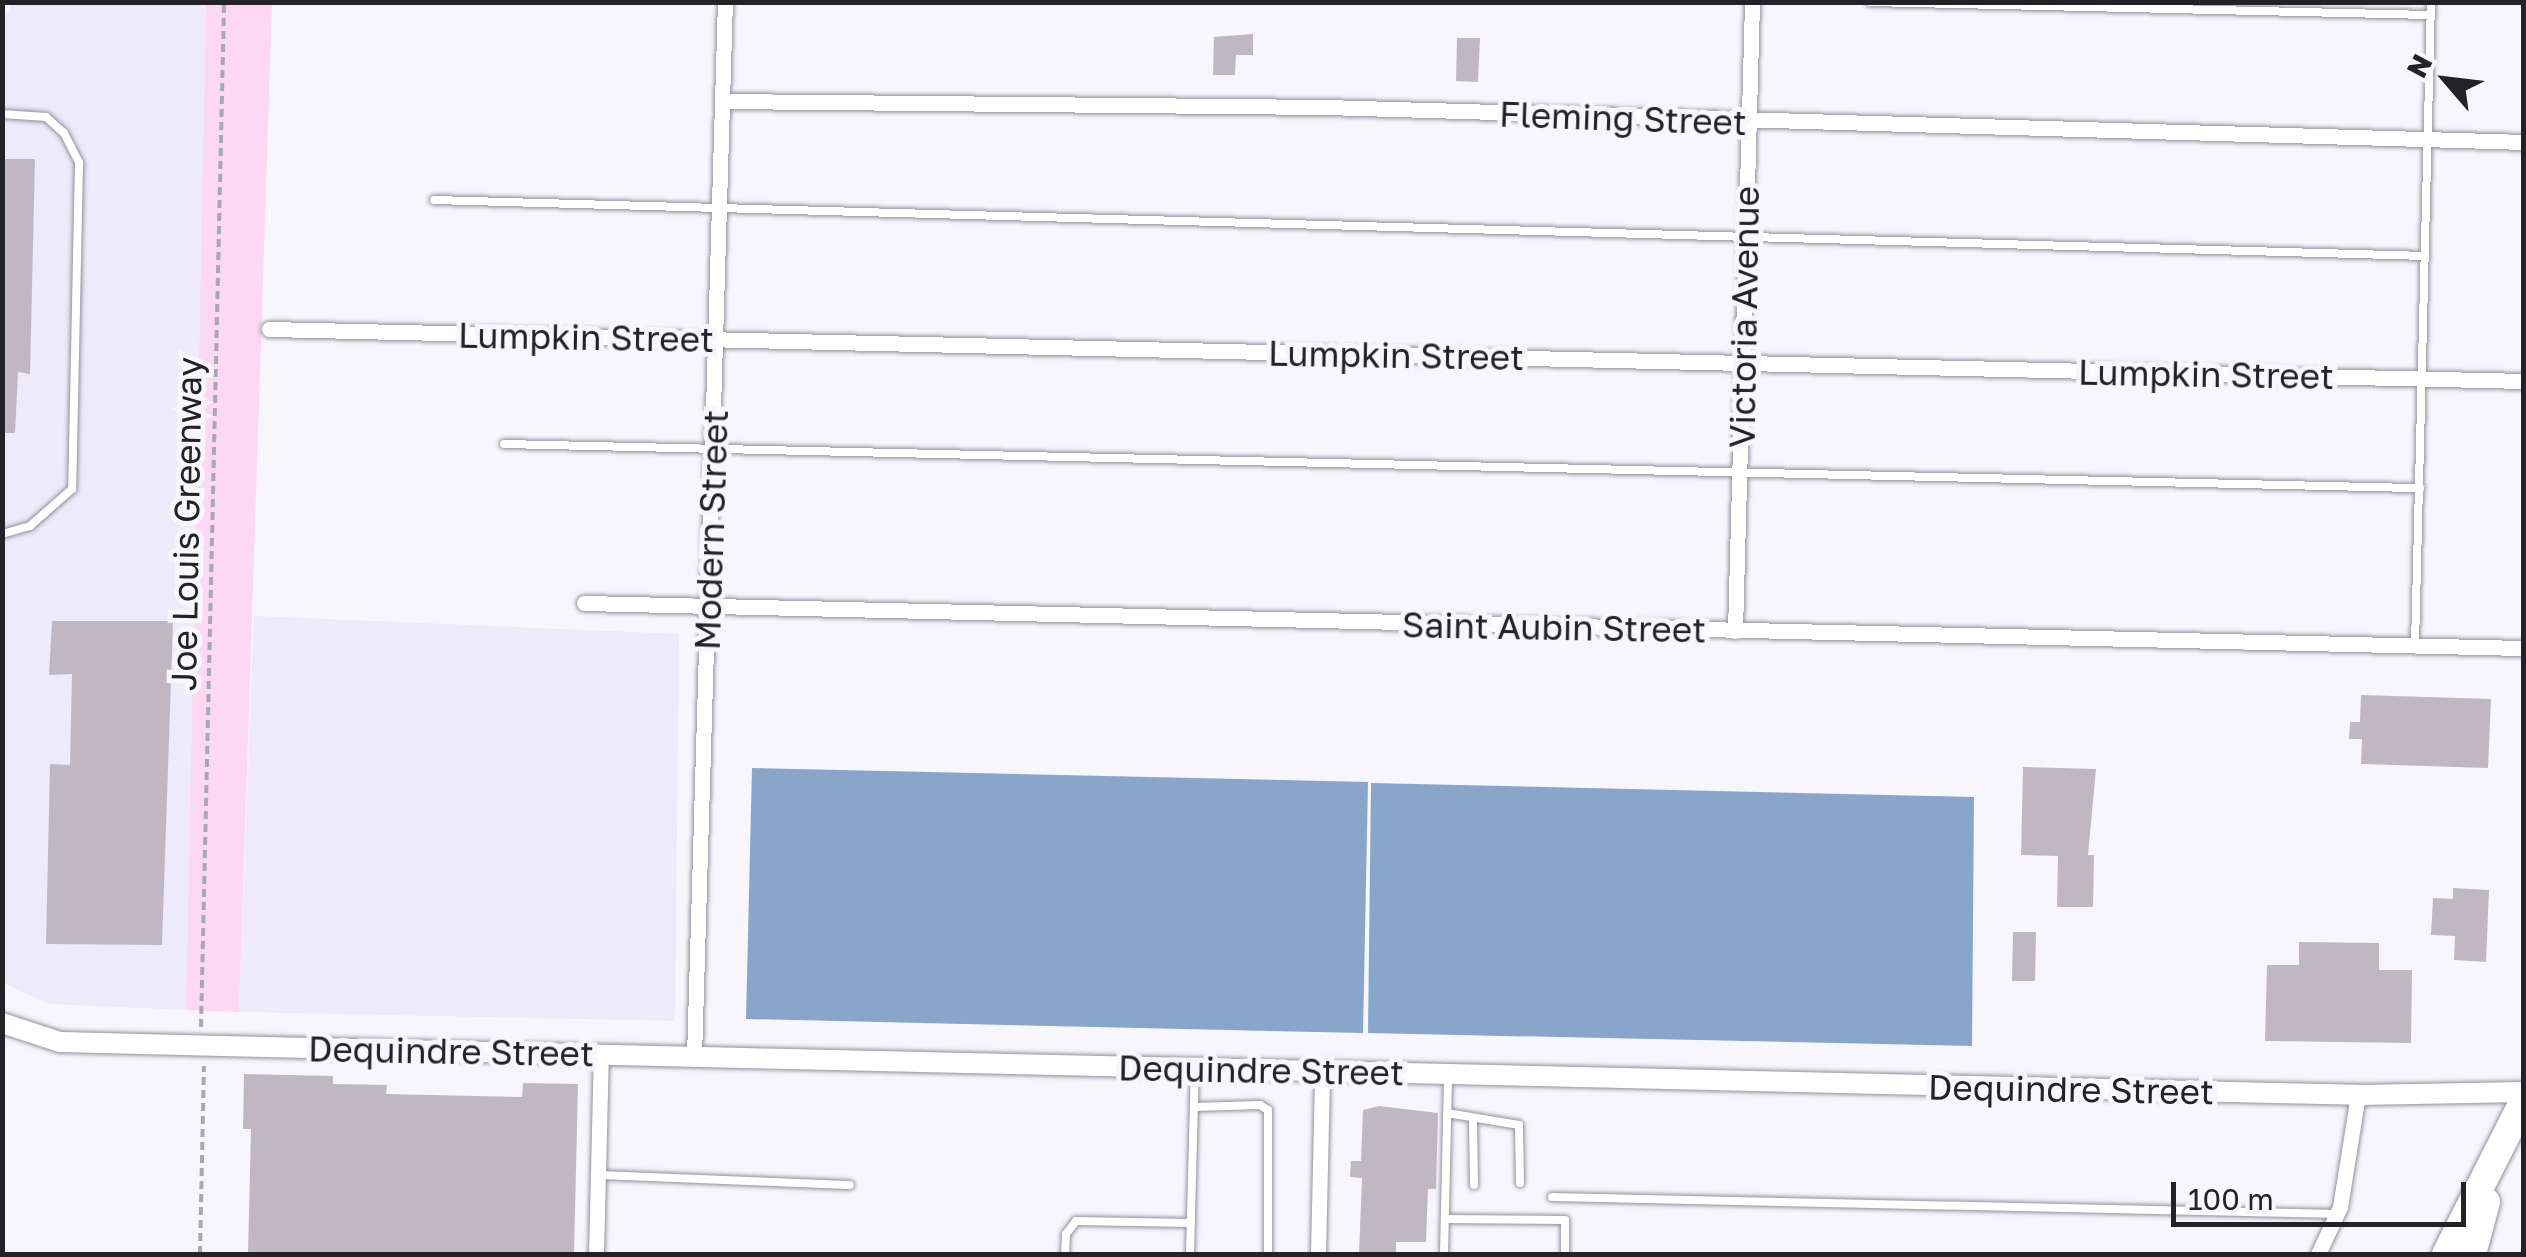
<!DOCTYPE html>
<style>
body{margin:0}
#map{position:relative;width:2526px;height:1257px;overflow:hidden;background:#f7f6fd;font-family:"Golos Text",sans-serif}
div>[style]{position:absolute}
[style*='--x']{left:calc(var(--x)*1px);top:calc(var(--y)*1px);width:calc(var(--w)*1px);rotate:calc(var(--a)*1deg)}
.built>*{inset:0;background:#edeaf9}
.green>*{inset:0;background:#fcd8f2}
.water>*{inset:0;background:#89a5ca}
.building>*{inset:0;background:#bfb8c2}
.path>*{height:4px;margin-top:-2px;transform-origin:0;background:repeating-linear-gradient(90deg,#a9a8ae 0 8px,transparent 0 13px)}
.roads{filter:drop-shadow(0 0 2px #93919c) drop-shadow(0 0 2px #93919c)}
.service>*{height:8px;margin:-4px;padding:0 4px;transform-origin:4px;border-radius:4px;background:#fff}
.minor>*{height:15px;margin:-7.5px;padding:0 7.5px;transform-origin:7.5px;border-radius:7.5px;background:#fff}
.tertiary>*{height:20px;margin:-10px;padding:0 10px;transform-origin:10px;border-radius:10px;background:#fff}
.motorway>*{height:28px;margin:-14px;padding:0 14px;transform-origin:14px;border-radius:14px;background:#fff}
span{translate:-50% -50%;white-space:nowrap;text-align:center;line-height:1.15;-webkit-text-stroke:10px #f7f6fd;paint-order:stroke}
.street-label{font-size:35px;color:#232227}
.frame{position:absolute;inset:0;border:5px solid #232227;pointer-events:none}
.north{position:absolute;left:2396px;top:30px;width:100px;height:100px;-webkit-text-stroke:8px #f7f6fd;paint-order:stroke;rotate:298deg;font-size:28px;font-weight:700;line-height:40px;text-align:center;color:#232227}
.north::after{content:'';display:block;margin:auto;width:35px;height:45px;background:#232227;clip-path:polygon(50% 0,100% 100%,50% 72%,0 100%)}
.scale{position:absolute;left:2171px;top:1182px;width:295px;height:45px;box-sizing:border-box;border:5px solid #232227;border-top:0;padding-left:12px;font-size:30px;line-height:35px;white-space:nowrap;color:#232227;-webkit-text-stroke:8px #f7f6fd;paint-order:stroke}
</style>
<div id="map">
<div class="built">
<div style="clip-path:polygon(13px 3px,206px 3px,186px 1010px,49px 1004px,3px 983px,2px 21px)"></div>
<div style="clip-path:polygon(254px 616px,679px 634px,675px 1021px,239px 1012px)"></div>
</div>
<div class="green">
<div style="clip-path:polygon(206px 3px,272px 3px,239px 1012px,186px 1010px)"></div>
</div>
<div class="water">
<div style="clip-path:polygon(752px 768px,1368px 782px,1363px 1033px,746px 1019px)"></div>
<div style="clip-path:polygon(1371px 783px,1974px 797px,1972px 1046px,1368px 1033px)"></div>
</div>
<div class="building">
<div style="clip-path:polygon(1253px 34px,1253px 55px,1236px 55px,1235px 75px,1213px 75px,1214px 37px)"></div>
<div style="clip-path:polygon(1457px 38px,1480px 38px,1478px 82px,1456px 81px)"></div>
<div style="clip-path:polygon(2px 159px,35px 159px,30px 374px,18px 372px,15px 433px,2px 433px)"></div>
<div style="clip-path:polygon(52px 621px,173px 621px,162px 945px,46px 944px,50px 764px,70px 765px,72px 674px,49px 675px)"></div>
<div style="clip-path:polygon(2361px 695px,2491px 699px,2488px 768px,2361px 764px,2362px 739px,2349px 739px,2350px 722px,2360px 722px)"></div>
<div style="clip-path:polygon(2023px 767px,2096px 769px,2088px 855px,2094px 855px,2093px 907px,2057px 907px,2058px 856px,2021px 855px)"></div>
<div style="clip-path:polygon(2453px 888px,2489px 890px,2486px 962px,2454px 960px,2455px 936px,2431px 935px,2433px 898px,2453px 899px)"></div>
<div style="clip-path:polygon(2013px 932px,2036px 932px,2035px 981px,2012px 981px)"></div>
<div style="clip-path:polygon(2299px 942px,2379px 943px,2379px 970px,2412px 970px,2411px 1043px,2265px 1041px,2267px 965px,2299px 965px)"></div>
<div style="clip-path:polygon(244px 1074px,333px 1076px,333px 1084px,387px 1085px,386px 1094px,522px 1097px,523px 1083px,578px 1084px,574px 1254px,248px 1254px,251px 1129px,243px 1129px)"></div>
<div style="clip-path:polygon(1379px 1106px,1438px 1113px,1436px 1189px,1428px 1189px,1426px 1242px,1396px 1242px,1396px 1254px,1359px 1254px,1362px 1178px,1350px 1177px,1351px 1161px,1361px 1161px,1363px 1110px)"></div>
</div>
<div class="path">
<div style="--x:201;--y:1027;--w:1025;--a:-88.71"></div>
<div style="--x:200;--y:1254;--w:188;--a:-88.8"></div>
</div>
<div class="roads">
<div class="service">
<div style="--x:1870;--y:2;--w:561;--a:1.33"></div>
<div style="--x:2;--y:114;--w:44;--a:3.9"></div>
<div style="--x:46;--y:117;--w:24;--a:42"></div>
<div style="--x:64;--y:133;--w:34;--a:63"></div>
<div style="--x:79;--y:163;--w:326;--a:91.2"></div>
<div style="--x:72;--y:489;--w:56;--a:138.6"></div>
<div style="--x:30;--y:526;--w:29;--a:164"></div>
<div style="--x:434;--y:200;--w:1991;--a:1.61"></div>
<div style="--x:504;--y:444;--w:1917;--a:1.32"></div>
<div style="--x:2415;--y:646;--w:644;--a:-88.58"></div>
<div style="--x:1194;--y:1107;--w:66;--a:-1.7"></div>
<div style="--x:1260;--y:1105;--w:9;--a:32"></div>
<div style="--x:1268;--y:1110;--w:144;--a:90"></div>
<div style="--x:1447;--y:1113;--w:73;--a:9.5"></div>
<div style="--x:1519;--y:1125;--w:58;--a:89"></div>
<div style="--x:1473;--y:1121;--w:64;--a:89.1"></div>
<div style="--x:598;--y:1175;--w:252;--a:2.3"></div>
<div style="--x:1552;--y:1197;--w:786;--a:1.24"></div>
<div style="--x:1445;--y:1219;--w:120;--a:0.5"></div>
<div style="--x:1565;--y:1220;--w:34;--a:90"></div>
<div style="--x:1065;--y:1254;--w:20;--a:-87"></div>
<div style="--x:1066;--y:1234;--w:16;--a:-52"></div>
<div style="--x:1076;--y:1221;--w:115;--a:1"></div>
<div style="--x:1190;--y:1254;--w:185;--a:-88.5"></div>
<div style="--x:1444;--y:1254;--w:179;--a:-88.7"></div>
</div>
<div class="minor">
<div style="--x:722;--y:101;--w:603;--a:0.57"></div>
<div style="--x:1325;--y:107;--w:1200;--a:1.67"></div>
<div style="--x:269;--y:329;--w:2256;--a:1.32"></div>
<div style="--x:584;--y:603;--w:1941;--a:1.33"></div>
<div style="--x:1735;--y:631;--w:629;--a:-88.45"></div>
<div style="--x:694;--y:1057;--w:1055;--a:-88.32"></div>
<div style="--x:596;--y:1254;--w:199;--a:-88.6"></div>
<div style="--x:1318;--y:1254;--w:182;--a:-88.7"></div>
<div style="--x:2318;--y:1254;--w:52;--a:-64.9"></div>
<div style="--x:2340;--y:1207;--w:113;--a:-80.9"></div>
</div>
<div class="tertiary">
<div style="--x:2;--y:1023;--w:61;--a:18.1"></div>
<div style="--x:60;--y:1042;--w:162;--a:1.4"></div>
<div style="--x:222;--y:1046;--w:2137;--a:1.31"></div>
<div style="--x:2358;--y:1095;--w:166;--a:-1"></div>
</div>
<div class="motorway">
<div style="--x:2446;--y:1254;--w:173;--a:-63.1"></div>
<div style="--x:2472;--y:1254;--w:54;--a:-74.9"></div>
</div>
</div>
<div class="street-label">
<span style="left:1623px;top:118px;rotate:2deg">Fleming Street</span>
<span style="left:1744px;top:317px;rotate:-89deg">Victoria Avenue</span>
<span style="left:586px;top:337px;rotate:1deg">Lumpkin Street</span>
<span style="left:1396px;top:355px;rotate:1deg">Lumpkin Street</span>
<span style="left:2206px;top:374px;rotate:1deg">Lumpkin Street</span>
<span style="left:186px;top:524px;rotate:-89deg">Joe Louis Greenway</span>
<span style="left:711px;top:530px;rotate:-88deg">Modern Street</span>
<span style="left:1554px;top:627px;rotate:1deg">Saint Aubin Street</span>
<span style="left:451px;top:1051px;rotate:1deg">Dequindre Street</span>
<span style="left:1261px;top:1070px;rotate:1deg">Dequindre Street</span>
<span style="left:2071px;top:1089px;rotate:1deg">Dequindre Street</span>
</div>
<div class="frame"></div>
<div class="north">N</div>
<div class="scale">100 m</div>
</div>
